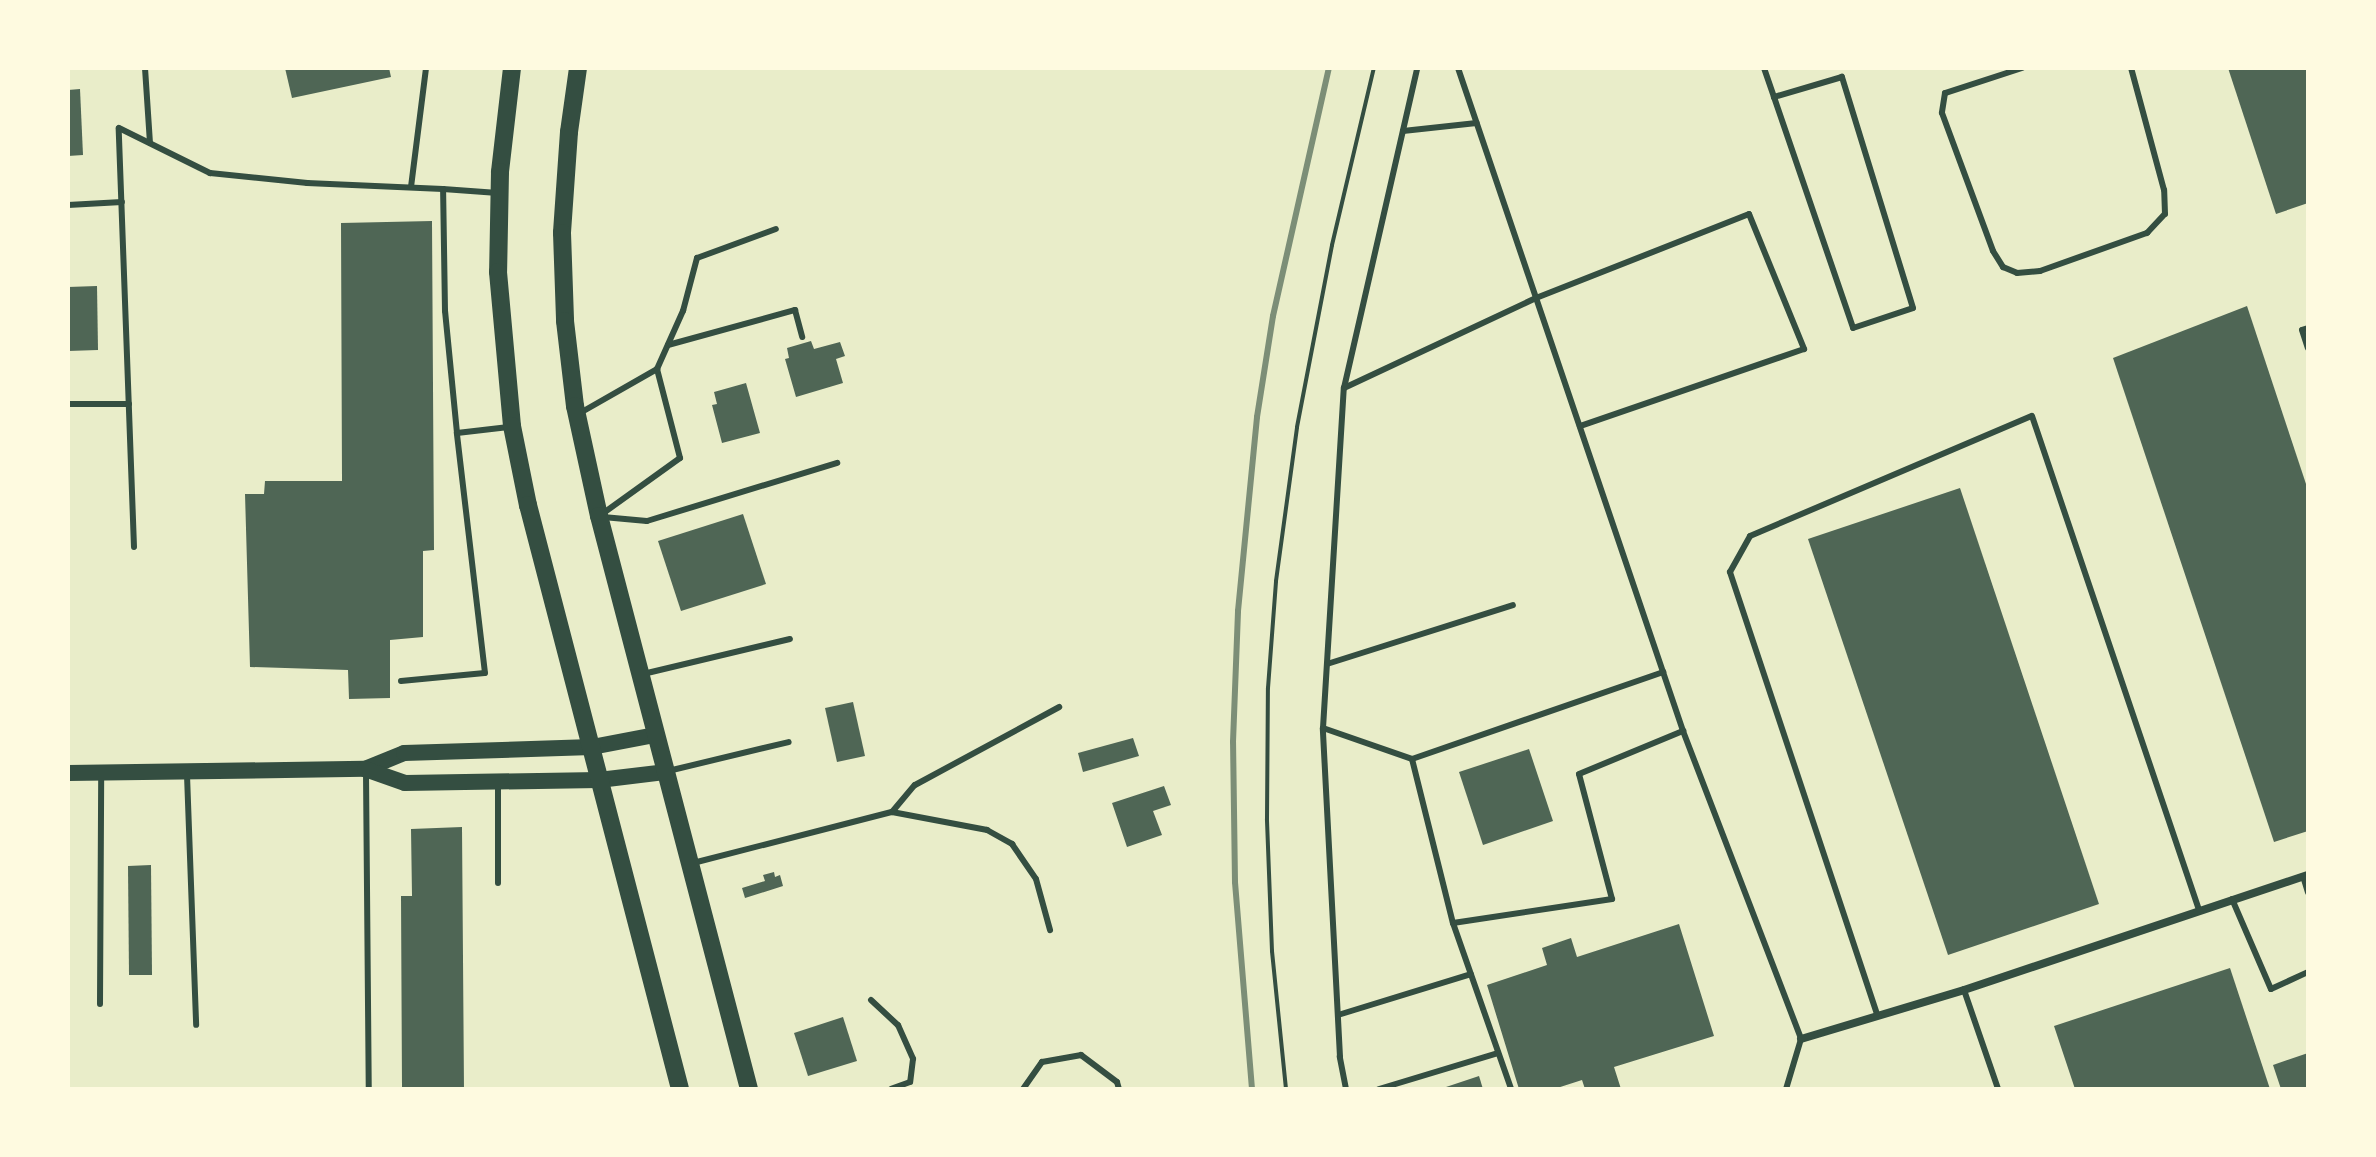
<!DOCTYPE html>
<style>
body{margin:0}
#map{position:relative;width:2376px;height:1157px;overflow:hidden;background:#e9edc9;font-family:"Space Grotesk",sans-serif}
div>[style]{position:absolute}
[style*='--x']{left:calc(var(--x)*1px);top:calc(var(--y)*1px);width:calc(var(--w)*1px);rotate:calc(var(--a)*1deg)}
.building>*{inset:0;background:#4f6655}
.path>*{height:4px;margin:-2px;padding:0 2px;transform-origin:2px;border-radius:2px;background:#344e41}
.service>*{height:6px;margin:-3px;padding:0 3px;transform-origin:3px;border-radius:3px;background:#344e41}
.minor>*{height:8px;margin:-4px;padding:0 4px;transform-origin:4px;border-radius:4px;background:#344e41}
.secondary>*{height:16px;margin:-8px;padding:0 8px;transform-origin:8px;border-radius:8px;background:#344e41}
.primary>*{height:18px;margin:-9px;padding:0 9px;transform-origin:9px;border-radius:9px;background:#344e41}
.rail>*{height:6px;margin:-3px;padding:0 3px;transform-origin:3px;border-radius:3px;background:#7c8e77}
span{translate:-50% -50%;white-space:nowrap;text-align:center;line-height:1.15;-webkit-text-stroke:6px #fefae0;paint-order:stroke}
.frame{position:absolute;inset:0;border:70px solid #fefae0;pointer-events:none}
</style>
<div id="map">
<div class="building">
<div style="clip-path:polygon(285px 68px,389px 68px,391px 77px,292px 98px)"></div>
<div style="clip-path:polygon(2228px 68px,2308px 68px,2308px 203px,2276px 214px)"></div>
<div style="clip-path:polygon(80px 89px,83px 155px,68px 156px,68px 90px)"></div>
<div style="clip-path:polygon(432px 221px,434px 550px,423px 551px,423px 637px,390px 640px,390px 698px,349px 699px,348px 670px,250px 667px,245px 494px,264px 494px,265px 481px,342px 481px,341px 223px)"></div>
<div style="clip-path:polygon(97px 286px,98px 350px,68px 351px,68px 287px)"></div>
<div style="clip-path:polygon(2247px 306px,2308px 490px,2308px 831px,2274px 842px,2113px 358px)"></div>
<div style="clip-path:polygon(811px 341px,814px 349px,840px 342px,845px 356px,836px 359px,843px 383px,796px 397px,785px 359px,789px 358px,787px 348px)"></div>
<div style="clip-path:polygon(746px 383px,760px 433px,722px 443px,712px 405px,717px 404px,714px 392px)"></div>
<div style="clip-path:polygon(1960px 488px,2099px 904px,1948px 955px,1808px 539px)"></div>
<div style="clip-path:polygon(743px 514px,766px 584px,681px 611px,658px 541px)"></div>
<div style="clip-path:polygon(853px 702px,865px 756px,837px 762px,825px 708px)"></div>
<div style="clip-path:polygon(1133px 738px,1139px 756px,1083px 772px,1078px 753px)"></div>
<div style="clip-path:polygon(1529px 749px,1553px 821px,1483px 845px,1459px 772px)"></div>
<div style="clip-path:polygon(1164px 786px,1171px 805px,1153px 811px,1162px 835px,1127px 847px,1112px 803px)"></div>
<div style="clip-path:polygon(462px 827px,464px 1089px,402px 1089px,401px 896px,412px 896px,411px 829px)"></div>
<div style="clip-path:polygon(151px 865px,152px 975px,129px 975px,128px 866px)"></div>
<div style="clip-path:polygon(774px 872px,775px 877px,780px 875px,783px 886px,745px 898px,742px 888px,765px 881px,763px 875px)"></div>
<div style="clip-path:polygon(1679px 924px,1714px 1036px,1614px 1067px,1621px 1089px,1585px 1089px,1582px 1080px,1554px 1089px,1519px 1089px,1487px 985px,1547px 965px,1542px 948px,1571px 938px,1577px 957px)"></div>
<div style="clip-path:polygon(2230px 968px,2270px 1089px,2075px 1089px,2054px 1026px)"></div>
<div style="clip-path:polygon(843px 1017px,857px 1061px,808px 1076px,794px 1033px)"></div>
<div style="clip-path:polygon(2308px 1053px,2308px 1089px,2281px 1089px,2273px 1065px)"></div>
<div style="clip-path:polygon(1479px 1076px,1483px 1089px,1443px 1089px,1443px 1088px)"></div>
</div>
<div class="path">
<div style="--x:1286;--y:1089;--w:139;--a:-95.8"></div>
<div style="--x:1272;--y:951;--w:132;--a:-92.2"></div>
<div style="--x:1267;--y:819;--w:131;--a:-89.6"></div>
<div style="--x:1268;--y:688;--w:107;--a:-85.7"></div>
<div style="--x:1276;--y:581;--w:155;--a:-82.2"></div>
<div style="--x:1297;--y:427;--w:185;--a:-79.1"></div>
<div style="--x:1332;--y:245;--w:182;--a:-76.7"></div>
</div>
<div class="service">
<div style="--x:145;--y:68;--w:75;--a:86.2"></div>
<div style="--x:1458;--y:68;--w:700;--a:71.25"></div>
<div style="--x:1764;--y:68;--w:31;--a:71"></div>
<div style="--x:1774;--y:97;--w:244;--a:71.1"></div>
<div style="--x:1853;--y:328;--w:63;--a:-18.4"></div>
<div style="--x:1913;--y:308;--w:242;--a:-107.1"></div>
<div style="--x:1842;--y:77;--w:71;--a:163.6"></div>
<div style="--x:2022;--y:68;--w:81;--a:162"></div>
<div style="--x:1945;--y:93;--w:20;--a:99"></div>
<div style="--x:1942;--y:113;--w:147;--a:69.7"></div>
<div style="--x:1993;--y:251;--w:19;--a:58"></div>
<div style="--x:2003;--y:267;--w:15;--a:23"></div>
<div style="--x:2017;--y:273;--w:23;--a:-5"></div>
<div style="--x:2040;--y:271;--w:114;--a:-19.6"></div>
<div style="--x:2147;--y:233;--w:26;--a:-47"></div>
<div style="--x:2165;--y:214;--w:24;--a:-92"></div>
<div style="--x:2164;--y:190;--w:126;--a:-105.1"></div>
<div style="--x:1403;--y:131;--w:74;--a:-6.2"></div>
<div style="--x:411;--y:187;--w:120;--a:-82.8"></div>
<div style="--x:68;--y:205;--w:54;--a:-3.2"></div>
<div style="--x:2308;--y:328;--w:6;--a:162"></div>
<div style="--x:2302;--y:330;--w:19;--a:72"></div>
<div style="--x:668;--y:345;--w:132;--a:-15.4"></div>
<div style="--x:795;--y:310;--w:28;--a:75"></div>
<div style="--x:657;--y:369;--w:64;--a:-65.9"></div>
<div style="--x:683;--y:311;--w:55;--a:-75.2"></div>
<div style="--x:697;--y:258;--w:84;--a:-20.2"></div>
<div style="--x:1344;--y:388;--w:212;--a:-25.1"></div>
<div style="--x:1536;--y:298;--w:229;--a:-21.5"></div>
<div style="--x:1749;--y:214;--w:146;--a:67.8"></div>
<div style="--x:1804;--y:349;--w:237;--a:161"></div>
<div style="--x:68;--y:404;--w:61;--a:0"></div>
<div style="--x:580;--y:413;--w:89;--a:-29.7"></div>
<div style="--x:657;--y:369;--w:92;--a:75.5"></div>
<div style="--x:680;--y:458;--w:96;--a:144.3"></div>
<div style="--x:457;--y:433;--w:123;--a:-95.6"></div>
<div style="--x:445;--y:311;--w:122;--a:-90.9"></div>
<div style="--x:443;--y:189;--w:55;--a:4.2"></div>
<div style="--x:603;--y:517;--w:44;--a:5.2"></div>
<div style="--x:647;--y:521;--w:199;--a:-17"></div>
<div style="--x:134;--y:547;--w:419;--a:-92.1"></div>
<div style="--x:119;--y:128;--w:102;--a:26.3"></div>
<div style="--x:210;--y:173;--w:98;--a:5.9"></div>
<div style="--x:307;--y:183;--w:136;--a:2.5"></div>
<div style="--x:1327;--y:664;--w:195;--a:-17.6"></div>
<div style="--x:643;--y:674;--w:151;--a:-13.4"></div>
<div style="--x:401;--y:681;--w:84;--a:-5.4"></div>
<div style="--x:485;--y:673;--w:242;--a:-96.7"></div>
<div style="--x:457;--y:433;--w:52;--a:-6.6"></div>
<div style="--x:1323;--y:728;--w:94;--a:19.2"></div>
<div style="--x:1412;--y:759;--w:169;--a:76"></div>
<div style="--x:1453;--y:923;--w:161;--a:-8.6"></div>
<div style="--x:1612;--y:899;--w:129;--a:-104.8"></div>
<div style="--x:1579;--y:774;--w:113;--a:-22.5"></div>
<div style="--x:1683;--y:731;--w:330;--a:69"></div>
<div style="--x:1801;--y:1039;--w:52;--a:106.7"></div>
<div style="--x:1412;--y:759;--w:266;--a:-19.1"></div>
<div style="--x:668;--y:771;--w:124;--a:-13.5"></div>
<div style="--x:366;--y:773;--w:316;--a:89.5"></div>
<div style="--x:187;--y:775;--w:250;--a:87.9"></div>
<div style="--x:498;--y:783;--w:100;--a:90"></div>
<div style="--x:892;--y:812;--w:97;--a:10.7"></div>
<div style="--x:987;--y:830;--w:29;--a:29"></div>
<div style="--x:1012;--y:844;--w:42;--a:55.6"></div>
<div style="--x:1036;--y:879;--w:53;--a:74.6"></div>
<div style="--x:693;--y:863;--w:205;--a:-14.4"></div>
<div style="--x:892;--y:812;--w:35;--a:-50"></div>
<div style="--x:915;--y:785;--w:164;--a:-28.4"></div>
<div style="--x:2303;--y:876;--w:17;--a:73"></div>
<div style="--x:2232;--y:899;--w:98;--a:66.6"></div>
<div style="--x:2271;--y:989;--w:41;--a:-24.7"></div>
<div style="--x:1453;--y:923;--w:176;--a:70.7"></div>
<div style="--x:1964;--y:990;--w:105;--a:71"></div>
<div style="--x:871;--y:1000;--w:37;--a:43"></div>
<div style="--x:898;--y:1025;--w:37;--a:66"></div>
<div style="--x:913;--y:1059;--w:23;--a:97"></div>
<div style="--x:910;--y:1082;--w:20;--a:160"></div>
<div style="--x:100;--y:1004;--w:228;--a:-89.7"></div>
<div style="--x:1877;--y:1014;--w:466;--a:-108.4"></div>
<div style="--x:1730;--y:572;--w:41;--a:-60.9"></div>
<div style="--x:1750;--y:536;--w:306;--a:-23.1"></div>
<div style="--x:2032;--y:416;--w:521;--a:71.32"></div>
<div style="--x:1338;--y:1015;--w:139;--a:-17.1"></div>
<div style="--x:1023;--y:1089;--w:33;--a:-55"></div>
<div style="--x:1042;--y:1062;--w:40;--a:-10"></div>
<div style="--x:1081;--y:1055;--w:45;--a:36.9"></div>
<div style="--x:1117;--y:1082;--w:7;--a:74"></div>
<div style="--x:1346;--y:1089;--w:33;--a:-101"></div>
<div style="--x:1340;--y:1057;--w:329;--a:-93"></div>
<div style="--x:1323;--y:728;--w:341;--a:-86.5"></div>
<div style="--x:1344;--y:388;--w:328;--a:-77.1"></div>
<div style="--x:1379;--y:1089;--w:124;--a:-16.8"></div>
</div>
<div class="minor">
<div style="--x:1801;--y:1039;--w:170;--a:-16.7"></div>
<div style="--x:1964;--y:990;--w:363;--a:-18.5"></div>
</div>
<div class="secondary">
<div style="--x:365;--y:769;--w:42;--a:-22.3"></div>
<div style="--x:404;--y:753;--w:188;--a:-1.8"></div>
<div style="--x:592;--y:747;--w:64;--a:-10.8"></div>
<div style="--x:68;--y:773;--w:297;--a:-0.8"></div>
<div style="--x:365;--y:769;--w:42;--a:19.3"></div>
<div style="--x:405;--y:783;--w:194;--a:-0.9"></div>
<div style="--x:599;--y:780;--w:66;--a:-6.9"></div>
</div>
<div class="primary">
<div style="--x:512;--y:68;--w:105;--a:96.6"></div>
<div style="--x:500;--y:172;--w:100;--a:91.1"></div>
<div style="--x:498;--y:272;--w:155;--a:84.8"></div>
<div style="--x:512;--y:426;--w:81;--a:78.6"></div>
<div style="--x:528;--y:505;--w:603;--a:75.41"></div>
<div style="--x:578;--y:68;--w:65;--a:98"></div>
<div style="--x:569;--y:132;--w:101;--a:94"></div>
<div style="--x:562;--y:233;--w:88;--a:88"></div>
<div style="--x:565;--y:321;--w:86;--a:83.3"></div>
<div style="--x:575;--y:406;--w:113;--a:77.7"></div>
<div style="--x:599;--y:516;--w:592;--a:75.33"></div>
</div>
<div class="rail">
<div style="--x:1252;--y:1089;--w:208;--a:-94.7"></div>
<div style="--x:1235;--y:882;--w:140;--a:-90.8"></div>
<div style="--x:1233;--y:742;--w:131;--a:-87.8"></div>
<div style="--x:1238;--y:611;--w:195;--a:-84.4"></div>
<div style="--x:1257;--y:417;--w:102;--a:-81"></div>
<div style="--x:1273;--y:316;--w:254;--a:-77.3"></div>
</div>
<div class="frame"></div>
</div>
